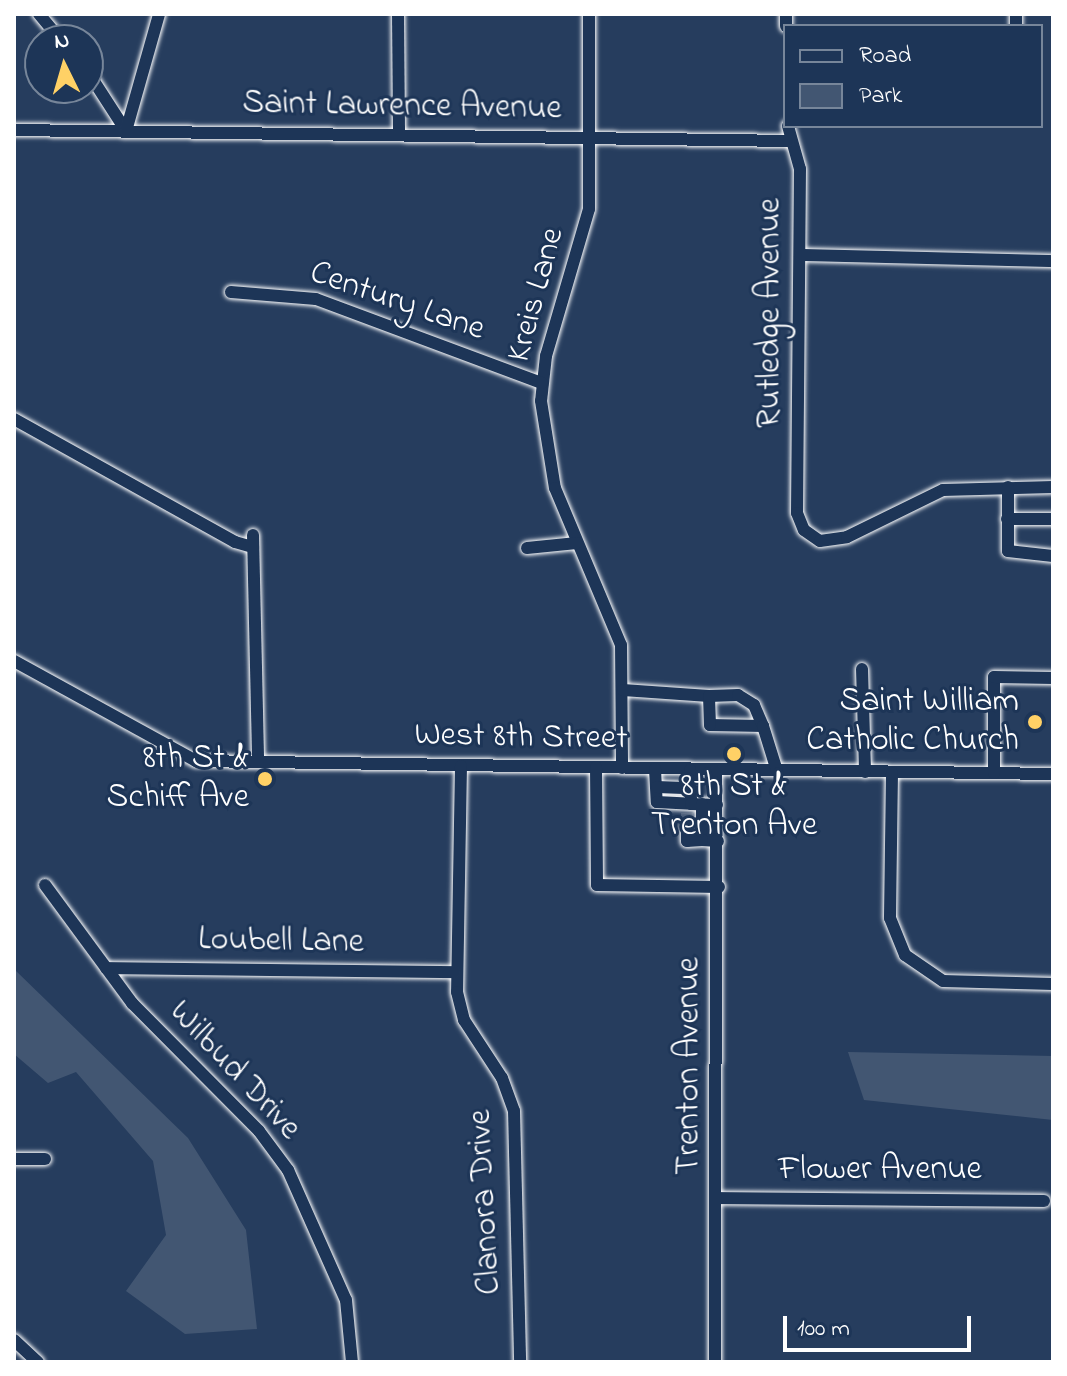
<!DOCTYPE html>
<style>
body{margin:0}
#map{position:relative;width:1067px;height:1376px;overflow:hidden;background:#263d5e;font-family:"Indie Flower",sans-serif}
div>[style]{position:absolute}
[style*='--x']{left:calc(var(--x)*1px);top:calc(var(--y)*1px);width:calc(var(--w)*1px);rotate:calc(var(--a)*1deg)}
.green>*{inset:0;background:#425672}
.minor-tunnel>*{height:12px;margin-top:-6px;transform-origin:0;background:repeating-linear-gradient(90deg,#475a76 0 12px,transparent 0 18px)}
.roads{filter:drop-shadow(0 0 2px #fff) drop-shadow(0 0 2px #fff)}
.minor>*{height:12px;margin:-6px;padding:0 6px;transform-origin:6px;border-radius:6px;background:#1d3557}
.dots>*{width:22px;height:22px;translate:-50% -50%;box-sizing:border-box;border:4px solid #1d3557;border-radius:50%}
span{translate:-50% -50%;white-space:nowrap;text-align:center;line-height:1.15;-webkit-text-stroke:6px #1d3557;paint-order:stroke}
.street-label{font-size:34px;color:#fff}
.poi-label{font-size:34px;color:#fff}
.right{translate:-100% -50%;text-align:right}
.frame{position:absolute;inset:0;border:16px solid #fff;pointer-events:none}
.legend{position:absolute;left:783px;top:24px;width:260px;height:104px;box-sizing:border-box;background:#1d3557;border:2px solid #77869a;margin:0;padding:10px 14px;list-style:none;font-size:24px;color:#fff}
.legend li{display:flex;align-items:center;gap:16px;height:40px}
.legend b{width:40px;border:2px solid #77869a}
.north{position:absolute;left:24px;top:24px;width:80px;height:80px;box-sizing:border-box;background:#1d3557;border:2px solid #77869a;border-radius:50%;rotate:355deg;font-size:22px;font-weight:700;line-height:32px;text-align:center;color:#fff}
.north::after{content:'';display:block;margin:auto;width:28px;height:36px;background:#ffd166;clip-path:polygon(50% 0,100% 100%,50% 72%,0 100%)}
.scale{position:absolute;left:783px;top:1316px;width:188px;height:36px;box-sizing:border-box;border:4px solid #fff;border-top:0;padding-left:10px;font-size:24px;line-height:28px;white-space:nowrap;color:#fff;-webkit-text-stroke:6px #1d3557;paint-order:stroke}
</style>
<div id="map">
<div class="green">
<div style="clip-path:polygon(14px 969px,188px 1138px,246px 1230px,257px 1329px,185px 1334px,126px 1291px,166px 1235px,153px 1161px,76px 1072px,48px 1083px,14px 1054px)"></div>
<div style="clip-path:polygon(848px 1052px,1053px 1056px,1053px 1120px,864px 1100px)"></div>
</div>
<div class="minor-tunnel">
<div style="--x:687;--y:813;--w:14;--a:90"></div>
</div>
<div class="roads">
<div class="minor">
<div style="--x:39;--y:14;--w:34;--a:50"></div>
<div style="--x:398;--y:14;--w:121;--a:89.5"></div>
<div style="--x:589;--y:14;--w:195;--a:90"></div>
<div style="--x:589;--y:209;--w:153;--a:106.3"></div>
<div style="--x:546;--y:356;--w:45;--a:96.3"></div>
<div style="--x:541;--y:401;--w:88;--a:80.9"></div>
<div style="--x:555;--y:488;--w:170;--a:67.2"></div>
<div style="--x:621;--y:645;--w:123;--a:89.5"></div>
<div style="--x:1016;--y:14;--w:12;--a:90"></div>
<div style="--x:786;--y:26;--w:12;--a:-90"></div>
<div style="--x:88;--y:72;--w:70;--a:57.2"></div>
<div style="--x:788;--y:126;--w:45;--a:74.4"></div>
<div style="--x:800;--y:169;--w:344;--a:90.5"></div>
<div style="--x:797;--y:513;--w:18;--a:68"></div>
<div style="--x:804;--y:530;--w:19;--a:35"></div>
<div style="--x:820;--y:541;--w:27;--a:-8"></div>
<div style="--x:847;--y:537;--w:107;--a:-26.1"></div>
<div style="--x:943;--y:490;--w:110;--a:-1.6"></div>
<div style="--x:14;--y:130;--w:775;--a:0.81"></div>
<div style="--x:126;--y:131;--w:122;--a:-74.2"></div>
<div style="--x:800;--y:255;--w:253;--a:1.4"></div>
<div style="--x:231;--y:292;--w:85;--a:4.7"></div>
<div style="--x:316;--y:299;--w:241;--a:20.4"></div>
<div style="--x:14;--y:419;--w:253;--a:29.1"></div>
<div style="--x:235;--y:542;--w:19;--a:16"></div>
<div style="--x:1008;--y:487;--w:64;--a:90"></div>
<div style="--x:1008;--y:551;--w:45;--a:6.3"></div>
<div style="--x:1007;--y:519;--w:46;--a:0"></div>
<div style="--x:253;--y:535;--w:227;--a:88.7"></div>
<div style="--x:527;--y:548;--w:50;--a:-5.7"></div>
<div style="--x:14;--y:661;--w:208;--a:28.8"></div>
<div style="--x:196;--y:761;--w:857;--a:0.87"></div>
<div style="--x:862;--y:669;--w:103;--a:88.3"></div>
<div style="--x:623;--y:690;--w:86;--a:4"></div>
<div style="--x:763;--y:726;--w:53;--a:-178.9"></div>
<div style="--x:710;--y:725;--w:29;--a:-92"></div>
<div style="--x:709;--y:696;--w:29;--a:-2"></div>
<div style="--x:738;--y:695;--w:19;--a:32"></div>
<div style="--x:754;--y:705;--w:23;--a:67"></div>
<div style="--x:763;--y:726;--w:47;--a:72.7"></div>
<div style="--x:461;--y:766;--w:226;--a:91"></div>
<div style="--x:457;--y:992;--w:29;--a:76"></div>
<div style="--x:464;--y:1020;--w:69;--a:56.8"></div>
<div style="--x:502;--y:1078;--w:35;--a:70"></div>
<div style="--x:514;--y:1111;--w:251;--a:88.6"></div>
<div style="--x:596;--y:767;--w:118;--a:89.5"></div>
<div style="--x:597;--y:885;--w:122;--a:0.9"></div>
<div style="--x:655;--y:769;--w:33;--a:87"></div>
<div style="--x:657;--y:802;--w:34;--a:3"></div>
<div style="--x:690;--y:770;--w:34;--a:88"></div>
<div style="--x:691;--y:804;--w:26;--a:2"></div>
<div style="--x:892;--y:773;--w:145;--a:90.8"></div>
<div style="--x:890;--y:918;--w:40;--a:68"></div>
<div style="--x:905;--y:955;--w:46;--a:34.4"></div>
<div style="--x:943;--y:981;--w:110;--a:1.6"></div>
<div style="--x:994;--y:773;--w:96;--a:-90"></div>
<div style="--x:994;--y:677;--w:59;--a:1"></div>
<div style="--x:657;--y:787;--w:33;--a:2"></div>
<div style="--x:702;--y:804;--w:36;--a:90"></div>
<div style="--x:702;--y:840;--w:16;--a:4"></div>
<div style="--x:687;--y:827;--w:14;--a:90"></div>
<div style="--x:687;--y:841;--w:15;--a:-4"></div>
<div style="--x:45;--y:885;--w:147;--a:53.6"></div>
<div style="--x:132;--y:1003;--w:180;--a:45.2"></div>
<div style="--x:259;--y:1131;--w:49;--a:53.4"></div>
<div style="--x:288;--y:1170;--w:142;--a:66"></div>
<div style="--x:346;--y:1300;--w:62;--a:84.5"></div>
<div style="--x:106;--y:968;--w:349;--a:0.7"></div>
<div style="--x:14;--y:1159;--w:31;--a:0"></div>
<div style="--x:716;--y:1198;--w:328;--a:0.5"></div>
<div style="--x:14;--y:1340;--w:33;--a:43"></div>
<div style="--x:715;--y:1362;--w:591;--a:-89.9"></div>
</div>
</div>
<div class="dots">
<div style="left:1035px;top:722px;background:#ffd166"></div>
<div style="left:734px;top:754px;background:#ffd166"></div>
<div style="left:265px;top:779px;background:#ffd166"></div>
</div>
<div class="street-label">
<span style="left:402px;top:107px;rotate:1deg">Saint Lawrence Avenue</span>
<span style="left:537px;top:295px;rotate:-75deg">Kreis Lane</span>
<span style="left:397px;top:302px;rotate:19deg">Century Lane</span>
<span style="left:771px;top:313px;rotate:-90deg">Rutledge Avenue</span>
<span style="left:521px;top:738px;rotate:1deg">West 8th Street</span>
<span style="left:281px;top:942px;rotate:1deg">Loubell Lane</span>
<span style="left:690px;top:1066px;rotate:-90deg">Trenton Avenue</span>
<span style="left:234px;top:1071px;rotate:47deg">Wilbud Drive</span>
<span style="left:880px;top:1171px">Flower Avenue</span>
<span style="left:486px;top:1202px;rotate:-93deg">Clanora Drive</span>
</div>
<div class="poi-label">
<span class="right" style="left:1019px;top:722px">Saint William<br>Catholic Church</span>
<span class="right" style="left:249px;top:779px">8th St &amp;<br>Schiff Ave</span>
<span style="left:734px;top:807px">8th St &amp;<br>Trenton Ave</span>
</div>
<div class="frame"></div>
<ul class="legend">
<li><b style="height:10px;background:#1d3557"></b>Road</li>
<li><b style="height:22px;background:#425672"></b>Park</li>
</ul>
<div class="north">N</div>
<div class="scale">100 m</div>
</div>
